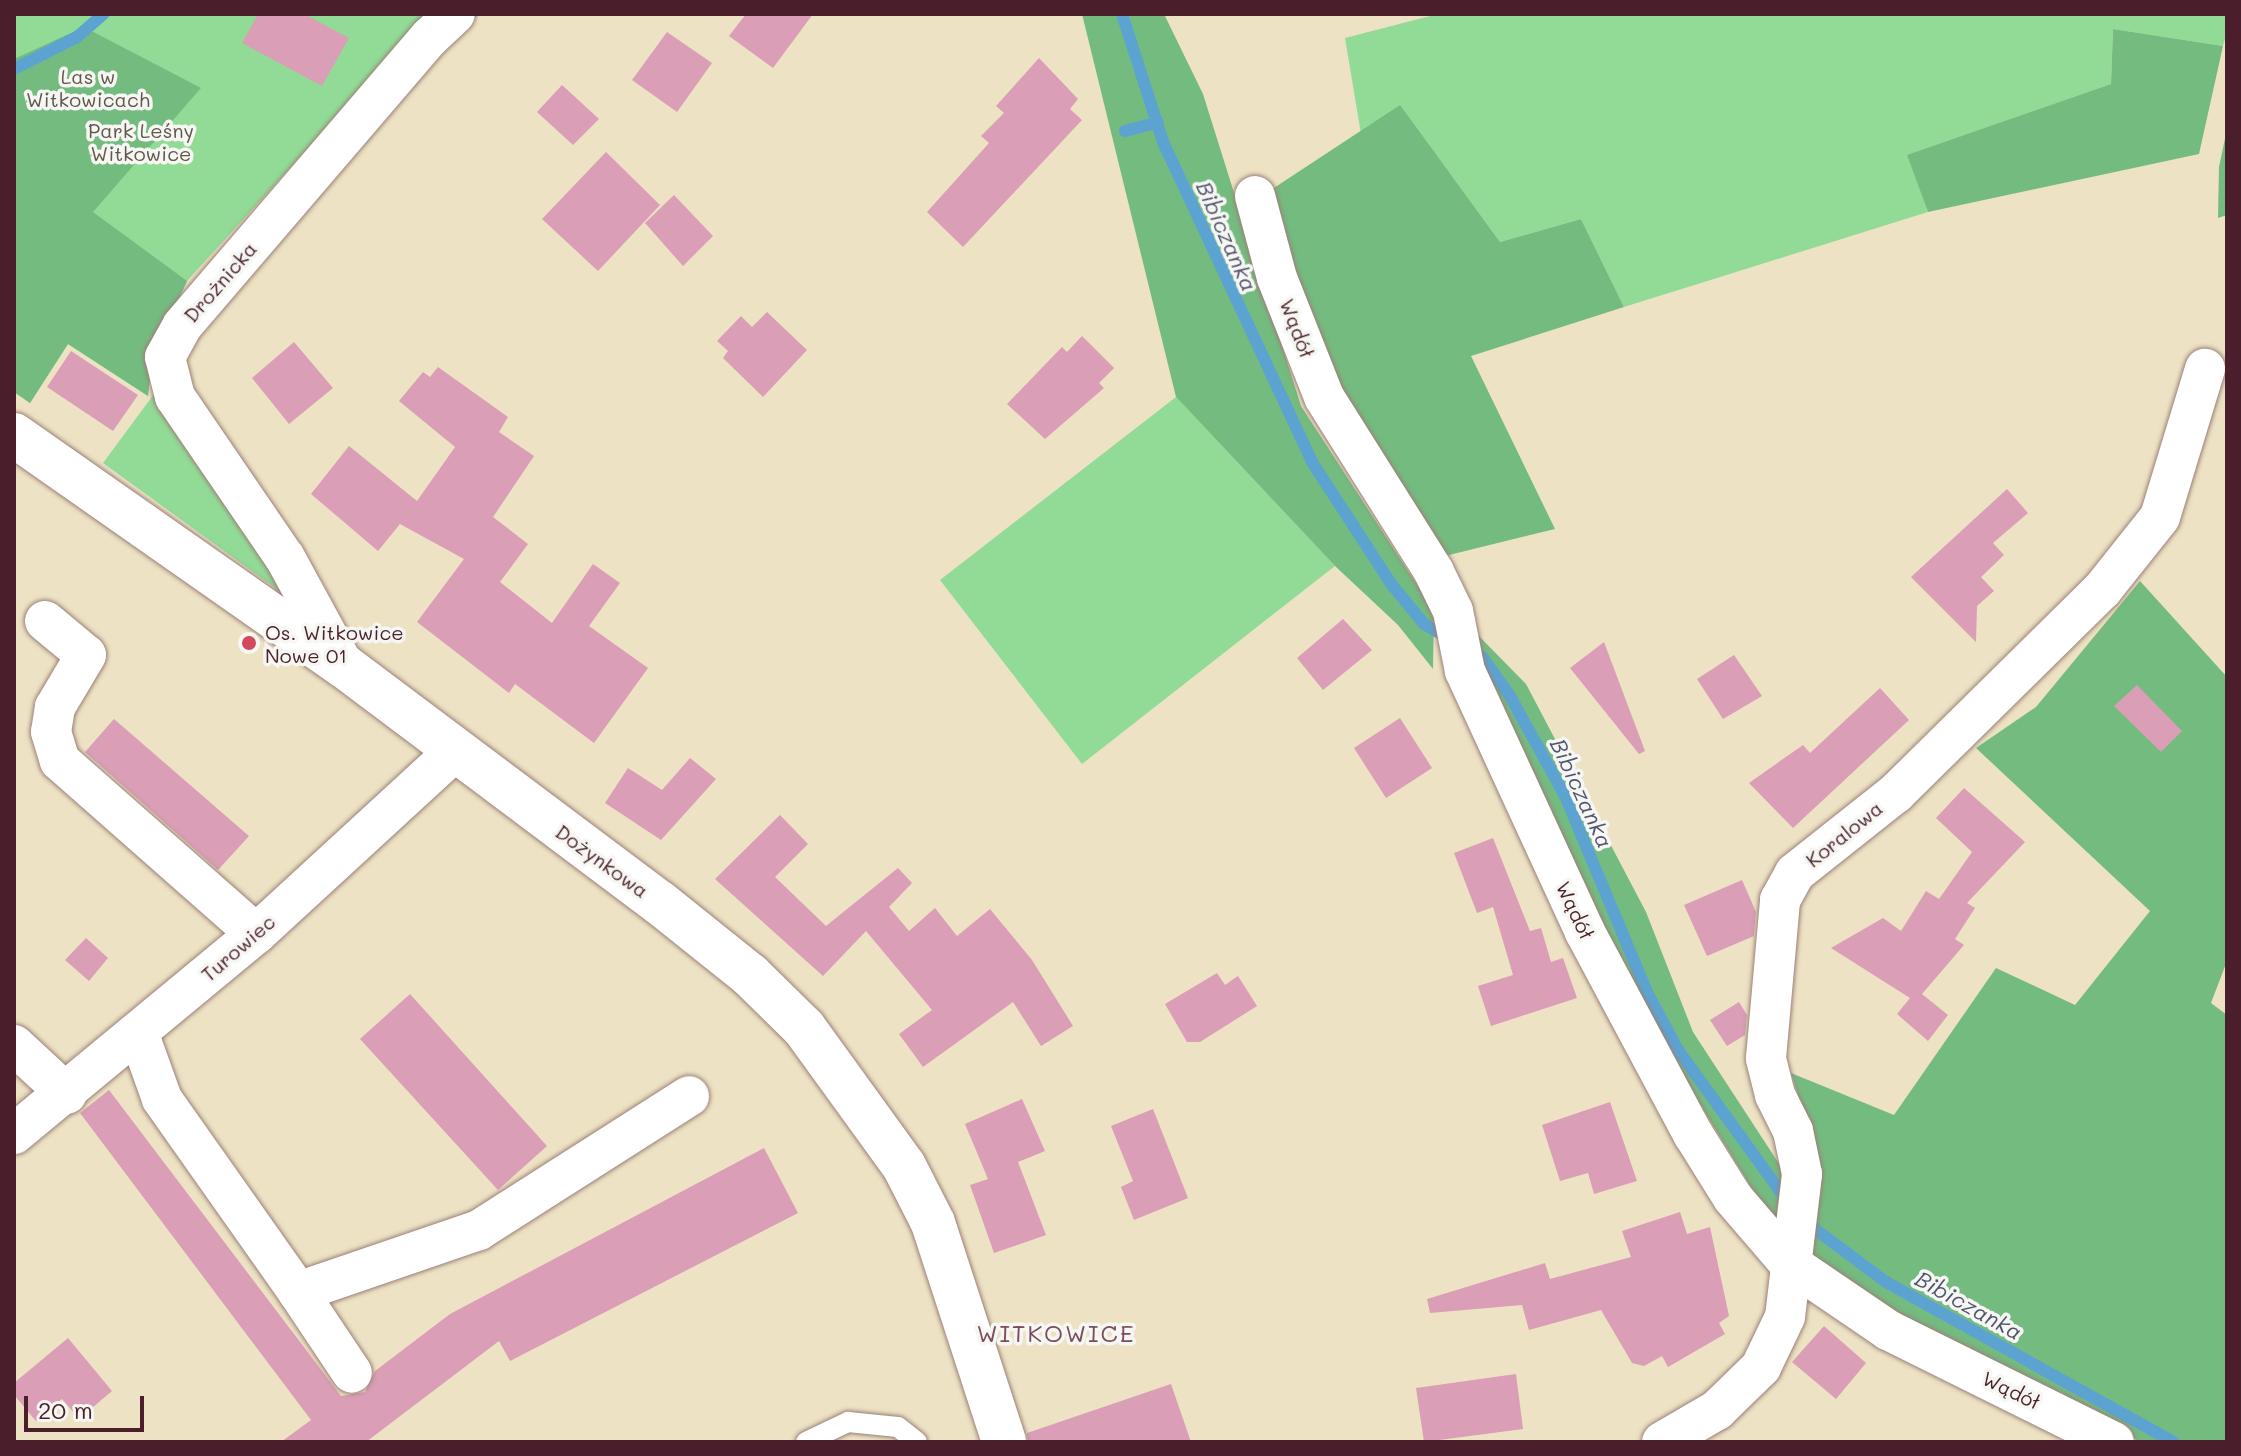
<!DOCTYPE html>
<meta charset="utf-8">
<style>
body{margin:0}
#map{position:relative;width:2241px;height:1456px;overflow:hidden;background:#ede2c4;font-family:Mali,sans-serif}
div>[style]{position:absolute}
[style*='--x']{left:calc(var(--x)*1px);top:calc(var(--y)*1px);width:calc(var(--w)*1px);rotate:calc(var(--a)*1deg)}
.green>*{inset:0;background:#91db97}
.forest>*{inset:0;background:#74bb80}
.stream>*{height:12px;margin:-6px;padding:0 6px;transform-origin:6px;border-radius:6px;background:#5ca3d2}
.building>*{inset:0;background:#da9eb6}
.roads{filter:drop-shadow(0 0 2px #9c8078) drop-shadow(0 0 2px #9c8078)}
.service>*{height:20px;margin:-10px;padding:0 10px;transform-origin:10px;border-radius:10px;background:#fff}
.minor>*{height:40px;margin:-20px;padding:0 20px;transform-origin:20px;border-radius:20px;background:#fff}
.tertiary>*{height:44px;margin:-22px;padding:0 22px;transform-origin:22px;border-radius:22px;background:#fff}
.dots>*{width:22px;height:22px;translate:-50% -50%;box-sizing:border-box;border:4px solid #f6f6f2;border-radius:50%}
span{translate:-50% -50%;white-space:nowrap;text-align:center;line-height:1.15;-webkit-text-stroke:7px #f6f6f2;paint-order:stroke}
.park-label{font-size:20px;color:#5f574b}
.street-label{font-size:20px;color:#4a1f2b}
.poi-label{font-size:20px;color:#4a1f2b}
.left{translate:0 -50%;text-align:left}
.water-label{font-size:22px;color:#51546e;font-style:italic}
.quarter-label{font-size:24px;color:#7c4b5c;letter-spacing:2px}
.frame{position:absolute;inset:0;border:16px solid #4a1f2b;pointer-events:none}
.scale{position:absolute;left:24px;top:1396px;width:120px;height:36px;box-sizing:border-box;border:4px solid #4a1f2b;border-top:0;padding-left:10px;font-size:24px;line-height:28px;white-space:nowrap;color:#4a1f2b;-webkit-text-stroke:6px #f6f6f2;paint-order:stroke}
</style>
<div id="map">
<div class="green">
<div style="clip-path:polygon(14px 14px,481px 14px,448px 35px,425px 20px,187px 281px,152px 357px,148px 396px,68px 344px,30px 403px,14px 392px)"></div>
<div style="clip-path:polygon(1438px 14px,2227px 14px,2227px 31px,2223px 46px,2113px 29px,2111px 84px,1908px 155px,1928px 212px,1624px 307px,1581px 219px,1500px 242px,1400px 106px,1361px 134px,1345px 38px)"></div>
<div style="clip-path:polygon(157px 390px,292px 600px,103px 463px)"></div>
<div style="clip-path:polygon(1176px 397px,1335px 566px,1082px 764px,940px 580px)"></div>
</div>
<div class="forest">
<div style="clip-path:polygon(1082px 14px,1164px 14px,1203px 94px,1301px 406px,1434px 611px,1433px 669px,1398px 625px,1335px 566px,1176px 397px)"></div>
<div style="clip-path:polygon(84px 27px,201px 88px,93px 212px,187px 281px,152px 357px,148px 396px,68px 344px,30px 403px,14px 392px,14px 59px)"></div>
<div style="clip-path:polygon(2113px 29px,2223px 46px,2199px 154px,1928px 212px,1907px 155px,2111px 84px)"></div>
<div style="clip-path:polygon(1400px 105px,1500px 242px,1581px 219px,1624px 307px,1471px 356px,1555px 529px,1445px 556px,1329px 388px,1254px 201px)"></div>
<div style="clip-path:polygon(2227px 129px,2227px 215px,2218px 218px,2219px 167px)"></div>
<div style="clip-path:polygon(2140px 581px,2227px 677px,2227px 961px,2211px 1003px,2227px 1015px,2227px 1442px,2139px 1442px,2108px 1418px,1898px 1319px,1804px 1256px,1810px 1133px,1791px 1073px,1894px 1115px,1996px 968px,2075px 1005px,2150px 911px,1976px 748px,2036px 707px)"></div>
<div style="clip-path:polygon(1470px 627px,1526px 684px,1646px 912px,1693px 1032px,1787px 1176px,1775px 1226px,1648px 1020px,1475px 674px)"></div>
</div>
<div class="stream">
<div style="--x:1122;--y:14;--w:134;--a:72.2"></div>
<div style="--x:1163;--y:142;--w:353;--a:65"></div>
<div style="--x:1312;--y:462;--w:147;--a:57"></div>
<div style="--x:1392;--y:585;--w:50;--a:50.6"></div>
<div style="--x:1424;--y:624;--w:28;--a:30"></div>
<div style="--x:14;--y:69;--w:71;--a:-26.9"></div>
<div style="--x:77;--y:37;--w:35;--a:-41"></div>
<div style="--x:1125;--y:131;--w:34;--a:-15"></div>
<div style="--x:1471;--y:651;--w:14;--a:30"></div>
<div style="--x:1483;--y:658;--w:47;--a:54.6"></div>
<div style="--x:1510;--y:696;--w:114;--a:61.2"></div>
<div style="--x:1565;--y:796;--w:212;--a:67.3"></div>
<div style="--x:1647;--y:992;--w:66;--a:61.9"></div>
<div style="--x:1678;--y:1050;--w:193;--a:54.1"></div>
<div style="--x:1803;--y:1220;--w:104;--a:36.8"></div>
<div style="--x:1886;--y:1282;--w:329;--a:29.1"></div>
</div>
<div class="building">
<div style="clip-path:polygon(258px 14px,304px 14px,349px 38px,322px 86px,242px 43px)"></div>
<div style="clip-path:polygon(746px 14px,813px 14px,773px 68px,729px 36px)"></div>
<div style="clip-path:polygon(667px 32px,712px 63px,677px 112px,632px 80px)"></div>
<div style="clip-path:polygon(1039px 58px,1078px 99px,1070px 109px,1082px 120px,963px 247px,927px 212px,989px 143px,981px 136px,1004px 113px,996px 106px)"></div>
<div style="clip-path:polygon(562px 85px,599px 119px,573px 145px,537px 112px)"></div>
<div style="clip-path:polygon(606px 152px,660px 205px,598px 271px,542px 219px)"></div>
<div style="clip-path:polygon(674px 195px,713px 236px,683px 266px,645px 223px)"></div>
<div style="clip-path:polygon(767px 312px,807px 350px,763px 397px,723px 358px,728px 351px,717px 341px,741px 316px,752px 327px)"></div>
<div style="clip-path:polygon(1082px 336px,1114px 368px,1099px 383px,1104px 388px,1045px 439px,1007px 404px,1062px 347px,1067px 352px)"></div>
<div style="clip-path:polygon(294px 342px,333px 388px,289px 424px,252px 378px)"></div>
<div style="clip-path:polygon(71px 351px,138px 395px,113px 431px,47px 387px)"></div>
<div style="clip-path:polygon(438px 367px,508px 417px,499px 432px,534px 456px,493px 517px,528px 544px,500px 582px,552px 623px,593px 564px,620px 583px,589px 626px,648px 668px,594px 743px,515px 684px,509px 693px,417px 622px,464px 559px,400px 524px,378px 551px,311px 494px,349px 446px,417px 501px,455px 447px,399px 401px,423px 372px,430px 377px)"></div>
<div style="clip-path:polygon(2007px 489px,2028px 513px,1993px 543px,2004px 555px,1981px 577px,1994px 591px,1977px 606px,1976px 642px,1911px 577px)"></div>
<div style="clip-path:polygon(1343px 619px,1372px 650px,1323px 690px,1297px 658px)"></div>
<div style="clip-path:polygon(1604px 642px,1645px 751px,1639px 754px,1570px 668px)"></div>
<div style="clip-path:polygon(1734px 655px,1762px 696px,1723px 719px,1697px 679px)"></div>
<div style="clip-path:polygon(2137px 685px,2182px 731px,2161px 752px,2114px 706px)"></div>
<div style="clip-path:polygon(1880px 688px,1909px 720px,1793px 828px,1749px 783px,1803px 745px,1810px 753px)"></div>
<div style="clip-path:polygon(1400px 718px,1432px 768px,1386px 798px,1354px 748px)"></div>
<div style="clip-path:polygon(114px 719px,249px 836px,218px 870px,85px 752px)"></div>
<div style="clip-path:polygon(690px 758px,716px 779px,661px 840px,605px 803px,628px 768px,662px 790px)"></div>
<div style="clip-path:polygon(1964px 788px,2025px 842px,1967px 903px,1975px 908px,1955px 939px,1964px 945px,1922px 994px,1948px 1015px,1928px 1041px,1897px 1014px,1910px 998px,1831px 948px,1883px 918px,1901px 931px,1926px 891px,1939px 899px,1972px 852px,1936px 818px)"></div>
<div style="clip-path:polygon(780px 815px,808px 844px,775px 877px,826px 926px,898px 868px,912px 883px,889px 907px,909px 931px,935px 908px,957px 936px,990px 909px,1032px 960px,1073px 1026px,1041px 1046px,1013px 1002px,923px 1067px,899px 1034px,932px 1010px,866px 931px,823px 976px,715px 879px)"></div>
<div style="clip-path:polygon(1493px 838px,1530px 931px,1541px 928px,1551px 962px,1563px 958px,1577px 998px,1491px 1026px,1478px 986px,1513px 975px,1493px 907px,1477px 913px,1454px 853px)"></div>
<div style="clip-path:polygon(1742px 880px,1756px 912px,1754px 936px,1707px 956px,1684px 905px)"></div>
<div style="clip-path:polygon(86px 938px,108px 958px,89px 981px,65px 960px)"></div>
<div style="clip-path:polygon(1217px 973px,1225px 985px,1238px 976px,1257px 1006px,1200px 1042px,1187px 1042px,1165px 1004px)"></div>
<div style="clip-path:polygon(410px 994px,547px 1146px,498px 1190px,360px 1039px)"></div>
<div style="clip-path:polygon(1739px 1002px,1747px 1015px,1745px 1035px,1727px 1046px,1710px 1020px)"></div>
<div style="clip-path:polygon(109px 1090px,341px 1396px,365px 1392px,375px 1371px,450px 1314px,764px 1148px,798px 1213px,510px 1361px,499px 1341px,366px 1442px,281px 1442px,311px 1420px,80px 1113px)"></div>
<div style="clip-path:polygon(1022px 1099px,1045px 1151px,1018px 1162px,1046px 1235px,994px 1253px,970px 1185px,988px 1179px,965px 1124px)"></div>
<div style="clip-path:polygon(1610px 1102px,1637px 1181px,1594px 1194px,1588px 1173px,1560px 1181px,1542px 1125px)"></div>
<div style="clip-path:polygon(1153px 1109px,1188px 1198px,1134px 1220px,1121px 1187px,1133px 1181px,1111px 1126px)"></div>
<div style="clip-path:polygon(1680px 1212px,1687px 1234px,1710px 1227px,1729px 1316px,1719px 1323px,1725px 1334px,1668px 1367px,1662px 1356px,1644px 1366px,1632px 1363px,1601px 1310px,1529px 1330px,1522px 1305px,1430px 1313px,1427px 1299px,1545px 1263px,1550px 1279px,1631px 1257px,1622px 1231px)"></div>
<div style="clip-path:polygon(1824px 1326px,1866px 1363px,1836px 1399px,1792px 1362px)"></div>
<div style="clip-path:polygon(68px 1338px,112px 1391px,79px 1419px,62px 1399px,36px 1421px,14px 1395px,14px 1383px)"></div>
<div style="clip-path:polygon(1516px 1374px,1523px 1429px,1424px 1442px,1416px 1388px)"></div>
<div style="clip-path:polygon(1171px 1384px,1191px 1442px,1028px 1442px,1027px 1433px)"></div>
</div>
<div class="roads">
<div class="service">
<div style="--x:806;--y:1442;--w:47;--a:-25.5"></div>
<div style="--x:848;--y:1422;--w:50;--a:5.7"></div>
<div style="--x:898;--y:1427;--w:24;--a:38"></div>
</div>
<div class="minor">
<div style="--x:1255;--y:196;--w:85;--a:75"></div>
<div style="--x:1277;--y:278;--w:128;--a:68.4"></div>
<div style="--x:1324;--y:397;--w:207;--a:57.8"></div>
<div style="--x:1434;--y:572;--w:43;--a:64"></div>
<div style="--x:1453;--y:611;--w:61;--a:78.7"></div>
<div style="--x:1465;--y:671;--w:287;--a:65.3"></div>
<div style="--x:1585;--y:932;--w:229;--a:61.9"></div>
<div style="--x:1693;--y:1134;--w:75;--a:58"></div>
<div style="--x:1733;--y:1198;--w:84;--a:49.3"></div>
<div style="--x:1788;--y:1262;--w:121;--a:34.2"></div>
<div style="--x:1888;--y:1330;--w:252;--a:26.4"></div>
<div style="--x:45;--y:621;--w:53;--a:39.7"></div>
<div style="--x:86;--y:655;--w:61;--a:120.8"></div>
<div style="--x:55;--y:707;--w:25;--a:99"></div>
<div style="--x:51;--y:732;--w:30;--a:73"></div>
<div style="--x:60;--y:761;--w:261;--a:41.4"></div>
<div style="--x:344;--y:666;--w:123;--a:-118.6"></div>
<div style="--x:285;--y:558;--w:195;--a:-124.3"></div>
<div style="--x:175;--y:397;--w:41;--a:-104"></div>
<div style="--x:165;--y:357;--w:35;--a:-61"></div>
<div style="--x:182;--y:326;--w:381;--a:-49.4"></div>
<div style="--x:430;--y:37;--w:34;--a:-43"></div>
<div style="--x:138;--y:1032;--w:71;--a:70.3"></div>
<div style="--x:162;--y:1099;--w:236;--a:54.8"></div>
<div style="--x:298;--y:1292;--w:191;--a:-18.9"></div>
<div style="--x:479;--y:1230;--w:249;--a:-32.5"></div>
<div style="--x:14;--y:1045;--w:72;--a:42.8"></div>
<div style="--x:14;--y:1134;--w:314;--a:-39.6"></div>
<div style="--x:256;--y:934;--w:269;--a:-42.6"></div>
<div style="--x:298;--y:1292;--w:97;--a:56.3"></div>
<div style="--x:1662;--y:1442;--w:64;--a:-30.2"></div>
<div style="--x:1717;--y:1410;--w:62;--a:-44.3"></div>
<div style="--x:1761;--y:1367;--w:55;--a:-64.4"></div>
<div style="--x:1785;--y:1317;--w:144;--a:-83.2"></div>
<div style="--x:1802;--y:1174;--w:44;--a:-101.8"></div>
<div style="--x:1793;--y:1131;--w:40;--a:-116.6"></div>
<div style="--x:1775;--y:1095;--w:38;--a:-104"></div>
<div style="--x:1766;--y:1058;--w:159;--a:-84.9"></div>
<div style="--x:1780;--y:900;--w:31;--a:-61"></div>
<div style="--x:1795;--y:873;--w:129;--a:-38.4"></div>
<div style="--x:1896;--y:793;--w:289;--a:-44.6"></div>
<div style="--x:2102;--y:590;--w:93;--a:-51.5"></div>
<div style="--x:2160;--y:517;--w:155;--a:-73.1"></div>
</div>
<div class="tertiary">
<div style="--x:14;--y:435;--w:403;--a:35"></div>
<div style="--x:344;--y:666;--w:395;--a:36.9"></div>
<div style="--x:660;--y:903;--w:115;--a:38.7"></div>
<div style="--x:750;--y:975;--w:76;--a:44.5"></div>
<div style="--x:804;--y:1028;--w:170;--a:54.1"></div>
<div style="--x:904;--y:1166;--w:64;--a:63"></div>
<div style="--x:933;--y:1223;--w:230;--a:72"></div>
</div>
</div>
<div class="dots">
<div style="left:249px;top:643px;background:#d1495b"></div>
</div>
<div class="park-label">
<span style="left:88px;top:88px">Las w<br>Witkowicach</span>
<span style="left:141px;top:142px">Park Leśny<br>Witkowice</span>
</div>
<div class="street-label">
<span style="left:220px;top:282px;rotate:-49deg">Drożnicka</span>
<span style="left:1297px;top:328px;rotate:69deg">Wądół</span>
<span style="left:1844px;top:834px;rotate:-39deg">Koralowa</span>
<span style="left:602px;top:861px;rotate:36deg">Dożynkowa</span>
<span style="left:1575px;top:910px;rotate:65deg">Wądół</span>
<span style="left:238px;top:948px;rotate:-41deg">Turowiec</span>
<span style="left:2011px;top:1390px;rotate:26deg">Wądół</span>
</div>
<div class="poi-label">
<span class="left" style="left:265px;top:644px">Os. Witkowice<br>Nowe 01</span>
</div>
<div class="water-label">
<span style="left:1227px;top:236px;rotate:66deg">Bibiczanka</span>
<span style="left:1582px;top:793px;rotate:65deg">Bibiczanka</span>
<span style="left:1969px;top:1305px;rotate:29deg">Bibiczanka</span>
</div>
<div class="quarter-label">
<span style="left:1056px;top:1333px">WITKOWICE</span>
</div>
<div class="frame"></div>
<div class="scale">20 m</div>
</div>
